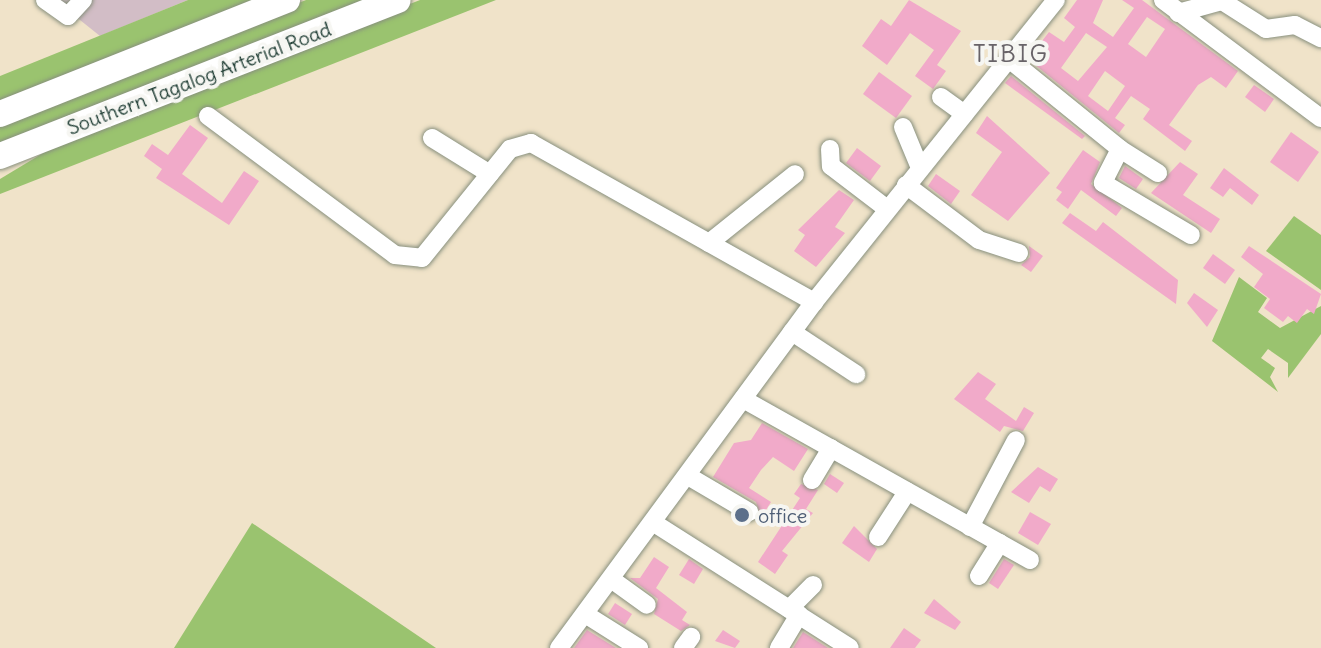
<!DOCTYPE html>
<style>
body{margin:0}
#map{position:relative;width:1321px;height:648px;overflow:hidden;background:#f0e3c9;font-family:Delius,sans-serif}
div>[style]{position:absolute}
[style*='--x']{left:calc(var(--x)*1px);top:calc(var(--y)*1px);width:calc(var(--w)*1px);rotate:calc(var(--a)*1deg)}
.industrial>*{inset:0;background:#d2bdc6}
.green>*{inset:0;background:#9ac36f}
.building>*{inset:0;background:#f1aac9}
.roads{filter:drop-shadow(0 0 2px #88907e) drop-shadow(0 0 2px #88907e)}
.minor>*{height:18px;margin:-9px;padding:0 9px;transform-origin:9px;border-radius:9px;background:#fff}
.highway>*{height:26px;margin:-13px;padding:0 13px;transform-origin:13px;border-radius:13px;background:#fff}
.dots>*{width:22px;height:22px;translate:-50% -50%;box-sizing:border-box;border:4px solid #f6f6f2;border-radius:50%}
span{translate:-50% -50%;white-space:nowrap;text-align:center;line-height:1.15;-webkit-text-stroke:8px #f6f6f2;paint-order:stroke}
.street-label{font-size:20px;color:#1f3d34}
.service-label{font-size:20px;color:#4e5e75}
.left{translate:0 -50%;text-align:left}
.quarter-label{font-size:24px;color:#686368;letter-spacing:2px}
</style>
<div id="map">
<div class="industrial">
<div style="clip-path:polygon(55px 0,188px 0,100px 36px)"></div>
</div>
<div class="green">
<div style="clip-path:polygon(188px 0,260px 0,0 102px,0 76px)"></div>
<div style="clip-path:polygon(306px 0,373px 0,0 147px,0 121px)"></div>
<div style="clip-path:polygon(420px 0,496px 0,0 194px,0 179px,63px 141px)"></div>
<div style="clip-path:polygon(1294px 216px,1321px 235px,1321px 290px,1266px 251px)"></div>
<div style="clip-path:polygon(1239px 277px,1267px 298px,1258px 312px,1280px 328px,1321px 306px,1321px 334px,1288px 378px,1288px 363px,1268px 349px,1261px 358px,1275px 368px,1270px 377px,1278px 392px,1212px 341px)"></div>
<div style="clip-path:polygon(252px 523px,436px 648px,174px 648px)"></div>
</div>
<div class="building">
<div style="clip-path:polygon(909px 0,961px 31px,937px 65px,946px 71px,933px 89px,915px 76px,934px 50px,910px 33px,887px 65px,862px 46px,881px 19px,891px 26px)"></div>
<div style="clip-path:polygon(evenodd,1077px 0,1103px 0,1093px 23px,1113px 37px,1134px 8px,1122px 0,1142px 0,1238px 71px,1226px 88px,1211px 77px,1198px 85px,1169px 125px,1192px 141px,1185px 151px,1143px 119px,1150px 109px,1131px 96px,1115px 118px,1125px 125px,1119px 133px,1028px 59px,1049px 32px,1064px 42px,1075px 27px,1064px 18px,1077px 0,1147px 17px,1165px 29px,1146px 57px,1128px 44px,1147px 17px,1077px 0,1086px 33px,1107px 47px,1078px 81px,1061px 68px,1086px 33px,1077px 0,1105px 71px,1125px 86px,1108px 111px,1088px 96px,1105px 71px)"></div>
<div style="clip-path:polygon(879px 72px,912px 96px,896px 118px,863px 94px)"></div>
<div style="clip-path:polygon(1011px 76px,1085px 136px,1082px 139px,1005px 83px)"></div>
<div style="clip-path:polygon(1254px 85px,1274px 99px,1265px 112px,1245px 97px)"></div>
<div style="clip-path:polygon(987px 116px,1050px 173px,1008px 221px,971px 195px,1002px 152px,976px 133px)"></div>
<div style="clip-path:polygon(190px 125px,208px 138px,182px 174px,222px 203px,244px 171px,259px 181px,229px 225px,156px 178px,162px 169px,144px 156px,152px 144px,168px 155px)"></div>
<div style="clip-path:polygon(1291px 132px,1319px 152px,1298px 182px,1270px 162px)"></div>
<div style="clip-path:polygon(857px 148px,881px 166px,870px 181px,846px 163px)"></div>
<div style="clip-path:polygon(1083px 150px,1100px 162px,1091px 184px,1122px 208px,1116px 216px,1081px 190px,1068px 209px,1056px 200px,1062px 192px,1056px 188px)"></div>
<div style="clip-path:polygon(1180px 162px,1198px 174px,1183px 195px,1220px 219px,1211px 233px,1151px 193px)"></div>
<div style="clip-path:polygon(1125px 166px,1143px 179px,1136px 189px,1119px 178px)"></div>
<div style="clip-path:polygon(1224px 168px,1259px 195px,1252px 205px,1230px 188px,1223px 197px,1210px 188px)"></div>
<div style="clip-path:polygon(936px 174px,960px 191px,951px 204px,928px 186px)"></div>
<div style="clip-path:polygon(839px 190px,854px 200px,835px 227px,845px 233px,816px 267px,794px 251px,805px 235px,798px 230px)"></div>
<div style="clip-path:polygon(1070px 213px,1096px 231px,1103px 222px,1178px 280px,1176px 304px,1062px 223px)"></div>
<div style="clip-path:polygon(1029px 246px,1043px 256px,1031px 272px,1021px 265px,1030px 257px)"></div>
<div style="clip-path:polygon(1249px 246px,1321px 294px,1314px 314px,1307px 309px,1297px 323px,1288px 316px,1283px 322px,1264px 308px,1270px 299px,1254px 287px,1263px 274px,1241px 257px)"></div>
<div style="clip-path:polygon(1213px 254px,1235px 270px,1225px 284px,1203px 268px)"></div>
<div style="clip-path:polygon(1194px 293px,1218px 310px,1207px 327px,1187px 303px)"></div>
<div style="clip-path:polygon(978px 372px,996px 384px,985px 399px,1016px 421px,1024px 407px,1034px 413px,1023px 431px,1004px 426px,1000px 432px,954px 399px)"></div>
<div style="clip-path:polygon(762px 423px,808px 449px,794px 471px,773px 457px,761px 470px,749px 488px,771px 502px,761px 518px,756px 502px,713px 477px,734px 443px,751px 440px)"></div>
<div style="clip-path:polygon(1038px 467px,1058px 479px,1050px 492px,1040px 486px,1029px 503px,1011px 492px)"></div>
<div style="clip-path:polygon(830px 474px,844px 483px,837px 493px,824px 484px)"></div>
<div style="clip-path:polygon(801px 484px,818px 490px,806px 509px,813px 513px,782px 551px,788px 555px,775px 574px,758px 562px,800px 498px,794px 494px)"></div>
<div style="clip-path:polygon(1030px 512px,1051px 524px,1038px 545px,1018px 533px)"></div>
<div style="clip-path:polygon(854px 526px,877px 549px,869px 562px,842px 543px)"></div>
<div style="clip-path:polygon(654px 557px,669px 567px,656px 588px,687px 612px,682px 620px,690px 625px,681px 631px,654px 614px,658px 599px,630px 578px,640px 578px)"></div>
<div style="clip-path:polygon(689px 559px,703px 569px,694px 584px,679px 575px)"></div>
<div style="clip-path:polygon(1004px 559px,1014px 565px,998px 589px,989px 583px)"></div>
<div style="clip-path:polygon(934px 599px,961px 622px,955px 630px,924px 613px)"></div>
<div style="clip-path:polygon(615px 603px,632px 614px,625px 625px,608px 614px)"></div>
<div style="clip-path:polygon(904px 628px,921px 640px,915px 648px,890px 648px)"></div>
<div style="clip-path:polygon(587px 630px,616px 648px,574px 648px)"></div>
<div style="clip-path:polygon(723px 630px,740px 641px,735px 648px,715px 641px)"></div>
<div style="clip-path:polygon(803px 632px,828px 648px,793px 648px)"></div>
</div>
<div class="roads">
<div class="minor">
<div style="--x:45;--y:0;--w:28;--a:35"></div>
<div style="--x:68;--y:16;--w:22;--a:-47"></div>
<div style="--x:1163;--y:0;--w:197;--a:36.8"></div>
<div style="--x:1178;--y:13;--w:46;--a:-15.3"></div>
<div style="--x:1222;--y:1;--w:52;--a:32.5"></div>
<div style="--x:1266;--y:29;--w:29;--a:-8"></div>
<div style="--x:1295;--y:25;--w:29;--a:27"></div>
<div style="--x:1009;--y:59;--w:143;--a:39"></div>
<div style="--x:1120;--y:149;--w:38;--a:117"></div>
<div style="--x:1103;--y:183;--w:102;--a:30.6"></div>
<div style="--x:941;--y:97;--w:29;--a:36"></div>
<div style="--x:208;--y:116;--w:233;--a:36.6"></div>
<div style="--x:395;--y:255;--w:27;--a:6"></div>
<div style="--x:422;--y:258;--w:140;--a:-51.1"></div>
<div style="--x:510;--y:149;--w:22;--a:-16"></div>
<div style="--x:531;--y:143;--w:325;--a:29.3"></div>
<div style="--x:903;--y:127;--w:44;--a:67.5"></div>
<div style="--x:432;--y:138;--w:68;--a:31.8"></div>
<div style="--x:830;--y:149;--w:17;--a:87"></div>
<div style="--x:831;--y:166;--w:71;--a:37.5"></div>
<div style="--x:1120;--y:149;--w:45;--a:32.3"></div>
<div style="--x:906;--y:185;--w:91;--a:37"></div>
<div style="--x:979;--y:240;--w:42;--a:18"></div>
<div style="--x:709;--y:243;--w:110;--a:-38.7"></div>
<div style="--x:792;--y:332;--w:77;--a:33.3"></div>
<div style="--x:743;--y:399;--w:329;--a:29.3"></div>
<div style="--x:688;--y:476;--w:71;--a:30.5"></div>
<div style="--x:812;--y:480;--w:37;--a:-59"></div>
<div style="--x:654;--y:523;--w:232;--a:32.5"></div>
<div style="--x:970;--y:527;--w:98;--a:-62.1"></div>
<div style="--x:878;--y:537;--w:54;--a:-57.2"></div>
<div style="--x:979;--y:576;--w:39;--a:-58"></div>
<div style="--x:611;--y:579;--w:44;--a:35.8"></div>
<div style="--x:789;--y:609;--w:34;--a:-45"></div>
<div style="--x:585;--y:614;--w:64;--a:32.2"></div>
<div style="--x:559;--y:648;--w:430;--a:-53.6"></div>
<div style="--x:814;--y:302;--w:387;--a:-51.3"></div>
<div style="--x:683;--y:648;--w:14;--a:-54"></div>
<div style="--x:779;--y:648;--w:39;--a:-59"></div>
</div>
<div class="highway">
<div style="--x:0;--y:114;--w:309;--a:-21.7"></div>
<div style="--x:0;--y:156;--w:427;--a:-21.4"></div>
</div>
</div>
<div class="dots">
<div style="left:742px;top:515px;background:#5c6f8a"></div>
</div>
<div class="street-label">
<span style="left:199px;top:78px;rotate:-21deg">Southern Tagalog Arterial Road</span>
</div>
<div class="service-label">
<span class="left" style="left:758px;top:515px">office</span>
</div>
<div class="quarter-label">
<span style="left:1011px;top:54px">TIBIG</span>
</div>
</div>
